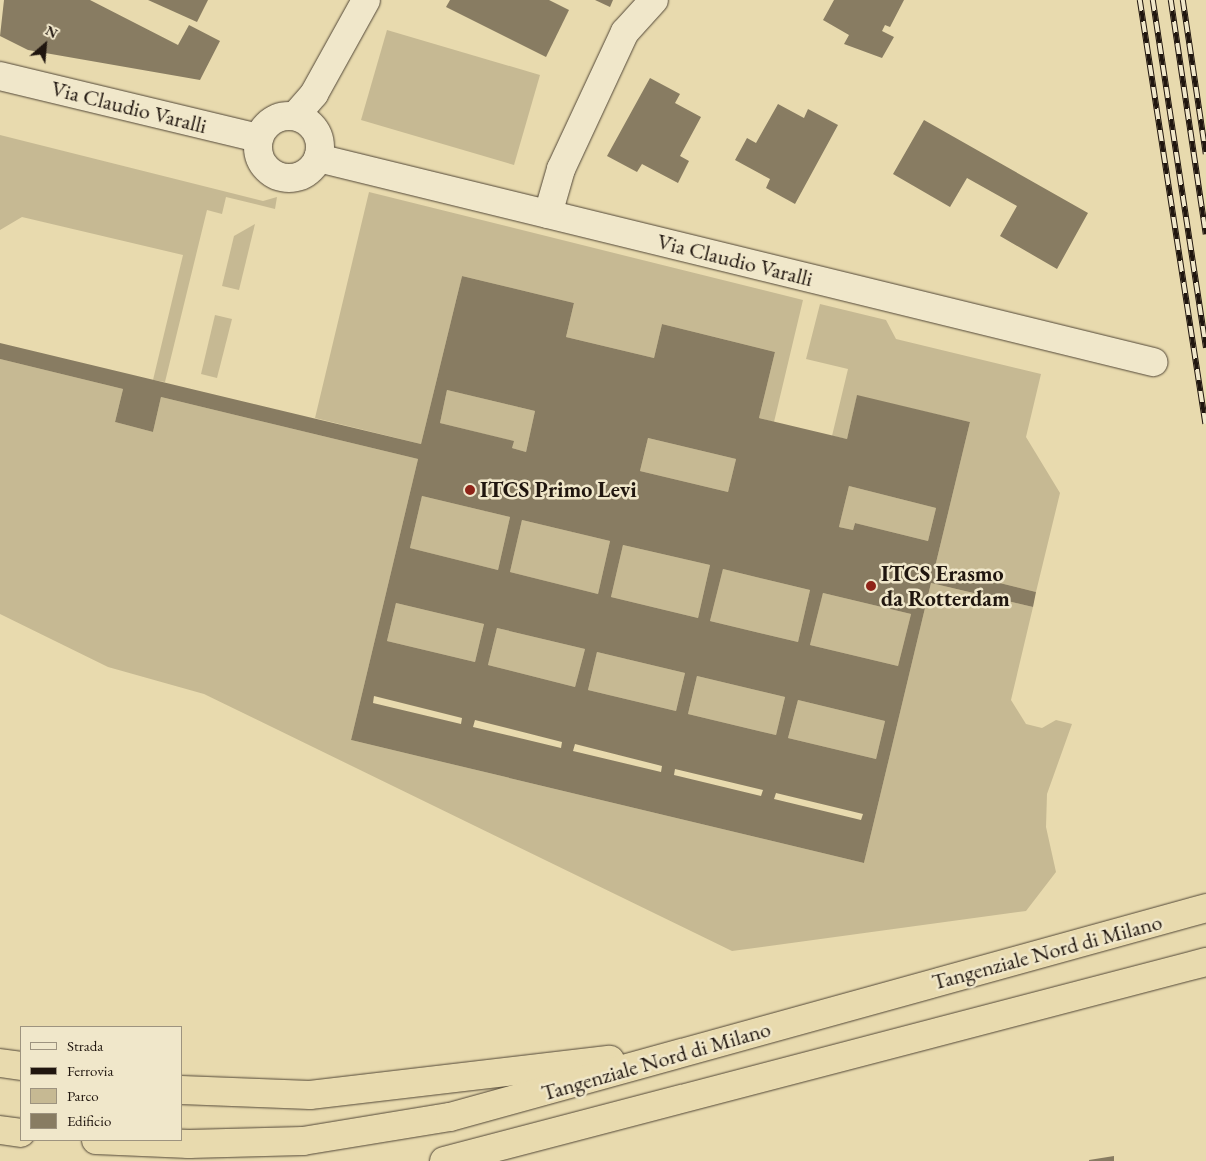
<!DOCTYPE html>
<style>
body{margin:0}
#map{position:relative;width:1206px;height:1161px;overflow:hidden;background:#e8daae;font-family:"EB Garamond",serif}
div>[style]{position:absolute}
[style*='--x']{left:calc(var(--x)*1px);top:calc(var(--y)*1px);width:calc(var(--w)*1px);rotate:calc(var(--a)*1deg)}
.green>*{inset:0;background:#c6b993}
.building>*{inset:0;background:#887c62}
.roads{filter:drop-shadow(0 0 1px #524737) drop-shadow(0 0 1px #524737)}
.minor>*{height:28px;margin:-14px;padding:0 14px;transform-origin:14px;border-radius:14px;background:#f0e7ca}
.minor>.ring{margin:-14px;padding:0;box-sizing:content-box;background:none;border:28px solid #f0e7ca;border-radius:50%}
.highway>*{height:28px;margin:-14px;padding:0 14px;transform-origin:14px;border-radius:14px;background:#e8daae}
.rail>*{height:5.5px;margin-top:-2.75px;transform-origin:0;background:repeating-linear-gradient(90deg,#f0e7ca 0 11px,#20160f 0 22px);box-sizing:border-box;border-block:1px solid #20160f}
.dots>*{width:14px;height:14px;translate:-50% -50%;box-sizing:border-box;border:2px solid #f0e7ca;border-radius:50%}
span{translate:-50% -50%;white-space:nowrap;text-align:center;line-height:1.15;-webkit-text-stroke:5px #f0e7ca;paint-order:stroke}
.street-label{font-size:22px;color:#20160f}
.poi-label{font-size:22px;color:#20160f;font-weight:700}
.left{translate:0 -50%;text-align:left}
.legend{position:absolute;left:20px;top:1026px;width:162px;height:115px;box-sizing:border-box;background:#f0e7ca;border:1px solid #9d937f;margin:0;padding:6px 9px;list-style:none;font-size:15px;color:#20160f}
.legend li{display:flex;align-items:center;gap:10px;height:25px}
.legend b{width:25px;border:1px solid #9d937f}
.north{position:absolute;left:20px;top:20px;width:50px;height:50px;-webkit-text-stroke:4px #f0e7ca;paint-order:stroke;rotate:27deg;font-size:14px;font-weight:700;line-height:20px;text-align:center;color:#20160f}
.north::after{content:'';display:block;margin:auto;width:18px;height:22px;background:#20160f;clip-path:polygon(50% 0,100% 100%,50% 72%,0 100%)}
</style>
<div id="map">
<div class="green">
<div style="clip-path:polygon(387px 30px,540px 75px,514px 165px,361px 120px)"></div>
<div style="clip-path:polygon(0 135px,263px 201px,277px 197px,275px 209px,226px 197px,222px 214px,207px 210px,165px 382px,153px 380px,183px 255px,22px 217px,0 230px)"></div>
<div style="clip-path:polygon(369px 192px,803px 300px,774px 422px,759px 418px,775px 352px,662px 324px,654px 358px,566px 337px,574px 303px,462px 276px,421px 444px,315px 418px)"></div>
<div style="clip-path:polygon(255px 224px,239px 290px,222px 286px,234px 236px)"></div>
<div style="clip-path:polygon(820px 304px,886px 320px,896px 339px,1041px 374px,1026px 437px,1060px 493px,1036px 592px,935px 567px,970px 422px,857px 396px,847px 439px,832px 436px,848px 369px,806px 359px)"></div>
<div style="clip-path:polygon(215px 315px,232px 319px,217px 378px,201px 374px)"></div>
<div style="clip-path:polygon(0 359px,123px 389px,115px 422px,153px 432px,161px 397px,418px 459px,351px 740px,864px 863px,931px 583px,1033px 607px,1011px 700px,1026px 724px,1042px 728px,1056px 720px,1072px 724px,1047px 794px,1046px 827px,1056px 872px,1026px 911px,732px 951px,204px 694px,108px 667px,0 614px)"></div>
<div style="clip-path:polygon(447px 390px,535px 411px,526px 452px,512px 448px,513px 441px,440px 423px)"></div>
<div style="clip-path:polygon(648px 438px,736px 459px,728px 492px,640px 471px)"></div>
<div style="clip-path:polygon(849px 486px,936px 508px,928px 541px,855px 523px,853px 530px,839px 527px)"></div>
<div style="clip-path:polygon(422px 496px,510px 517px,498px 570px,410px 548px)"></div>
<div style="clip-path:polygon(522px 520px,610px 541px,598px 594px,510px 572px)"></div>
<div style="clip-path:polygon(623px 545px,710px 565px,698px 618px,611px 597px)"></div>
<div style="clip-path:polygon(723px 569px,810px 590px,798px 642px,710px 621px)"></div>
<div style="clip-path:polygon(823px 593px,911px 614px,898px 666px,810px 645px)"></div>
<div style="clip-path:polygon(396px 603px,484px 624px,475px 662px,387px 641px)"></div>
<div style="clip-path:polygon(497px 628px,585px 649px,575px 687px,488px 665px)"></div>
<div style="clip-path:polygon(597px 652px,685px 673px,676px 711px,588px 690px)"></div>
<div style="clip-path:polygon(697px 676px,785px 697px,776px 735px,688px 714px)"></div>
<div style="clip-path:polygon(798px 700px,885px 721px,876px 759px,788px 738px)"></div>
</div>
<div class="building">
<div style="clip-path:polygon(4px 0,90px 0,178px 45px,189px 25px,220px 41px,200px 80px,28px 50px,0 36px)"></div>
<div style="clip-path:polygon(148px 0,208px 0,197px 22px)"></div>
<div style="clip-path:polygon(450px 0,549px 0,569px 10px,546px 57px,446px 7px)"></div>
<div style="clip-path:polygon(595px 0,613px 0,610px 7px)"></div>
<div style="clip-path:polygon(834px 0,904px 0,890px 27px,885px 25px,882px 31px,894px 37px,882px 58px,844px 44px,849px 35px,823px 20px)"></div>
<div style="clip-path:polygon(650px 78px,680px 94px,675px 103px,701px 117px,680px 156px,689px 161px,678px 183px,642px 164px,637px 172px,607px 156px)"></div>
<div style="clip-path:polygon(778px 104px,804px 118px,808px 109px,838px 125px,795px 204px,766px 188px,770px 179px,735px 160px,747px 138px,756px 143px)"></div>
<div style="clip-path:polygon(924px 120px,1088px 213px,1057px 269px,1000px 236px,1017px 206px,967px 178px,950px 207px,893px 174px)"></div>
<div style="clip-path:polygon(evenodd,462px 276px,574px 303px,566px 337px,654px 358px,662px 324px,775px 352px,759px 418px,847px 439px,857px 395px,970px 422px,935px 567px,1036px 592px,1033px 607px,931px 583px,864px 863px,351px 740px,418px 459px,161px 397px,153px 432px,115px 422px,123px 389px,0 359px,0 343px,421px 444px,462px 276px,447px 390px,535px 411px,526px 452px,512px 448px,514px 441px,440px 423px,447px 390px,462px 276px,648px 438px,736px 459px,728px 492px,640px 471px,648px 438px,462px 276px,849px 486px,936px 508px,928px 541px,855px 523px,853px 530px,839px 527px,849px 486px,462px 276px,422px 496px,510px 517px,498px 570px,410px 548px,422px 496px,462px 276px,522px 520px,610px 541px,598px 594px,510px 572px,522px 520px,462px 276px,623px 545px,710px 565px,698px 618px,611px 597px,623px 545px,462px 276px,723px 569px,810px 590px,798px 642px,710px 621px,723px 569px,462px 276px,823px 593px,911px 614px,898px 666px,810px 645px,823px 593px,462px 276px,396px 603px,484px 624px,475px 662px,387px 641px,396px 603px,462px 276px,497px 628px,585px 649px,575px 687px,488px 665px,497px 628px,462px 276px,597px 652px,685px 673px,676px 711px,588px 690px,597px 652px,462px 276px,697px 676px,785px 697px,776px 735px,688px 714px,697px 676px,462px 276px,374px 696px,462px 718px,461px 724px,373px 703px,374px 696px,462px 276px,798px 700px,885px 721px,876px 759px,788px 738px,798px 700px,462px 276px,475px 720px,562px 742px,561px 748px,473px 727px,475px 720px,462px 276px,575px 744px,662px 766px,661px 772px,573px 751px,575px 744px,462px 276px,675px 769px,763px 790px,761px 796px,674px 775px,675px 769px,462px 276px,776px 793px,863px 814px,861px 820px,774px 799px,776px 793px)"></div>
<div style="clip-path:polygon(1114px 1156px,1114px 1161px,1089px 1161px,1089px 1160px)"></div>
</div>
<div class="roads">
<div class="minor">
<div style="--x:0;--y:76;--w:266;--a:13.5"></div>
<div class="ring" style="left:258px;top:116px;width:34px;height:34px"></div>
<div style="--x:295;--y:116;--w:29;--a:-49"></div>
<div style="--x:314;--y:94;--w:107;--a:-61"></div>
<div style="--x:318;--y:158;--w:860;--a:13.73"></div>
<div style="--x:548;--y:214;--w:47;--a:-73.9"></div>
<div style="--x:561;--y:169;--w:151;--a:-65"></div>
<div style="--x:625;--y:32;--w:43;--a:-47.8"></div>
</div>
<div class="highway">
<div style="--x:0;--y:1063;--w:21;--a:8"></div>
<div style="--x:181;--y:1090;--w:129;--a:2.2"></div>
<div style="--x:310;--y:1095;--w:302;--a:-6.7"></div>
<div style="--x:0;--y:1130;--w:21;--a:8"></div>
<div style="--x:96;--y:1140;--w:93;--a:2.5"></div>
<div style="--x:189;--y:1144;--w:114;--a:-1.5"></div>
<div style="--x:303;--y:1141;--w:149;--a:-9.3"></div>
<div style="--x:450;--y:1117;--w:784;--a:-15.45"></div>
<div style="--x:444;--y:1161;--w:788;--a:-14.64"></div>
</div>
</div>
<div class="rail">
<div style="--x:1140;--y:0;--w:429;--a:81.2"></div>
<div style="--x:1153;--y:0;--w:352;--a:81.3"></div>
<div style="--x:1171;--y:0;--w:237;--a:81.5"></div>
<div style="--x:1183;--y:0;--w:156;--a:81.5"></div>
</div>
<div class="dots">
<div style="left:470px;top:490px;background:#8f2418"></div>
<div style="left:871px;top:586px;background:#8f2418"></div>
</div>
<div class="street-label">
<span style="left:129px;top:107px;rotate:14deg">Via Claudio Varalli</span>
<span style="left:735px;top:260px;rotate:14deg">Via Claudio Varalli</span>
<span style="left:1047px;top:952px;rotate:-15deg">Tangenziale Nord di Milano</span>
<span style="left:656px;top:1061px;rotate:-16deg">Tangenziale Nord di Milano</span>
</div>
<div class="poi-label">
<span class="left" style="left:480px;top:490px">ITCS Primo Levi</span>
<span class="left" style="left:881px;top:586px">ITCS Erasmo<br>da Rotterdam</span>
</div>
<ul class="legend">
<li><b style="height:6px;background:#f0e7ca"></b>Strada</li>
<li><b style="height:6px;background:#20160f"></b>Ferrovia</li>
<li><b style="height:14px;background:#c6b993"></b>Parco</li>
<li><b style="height:14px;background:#887c62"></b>Edificio</li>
</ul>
<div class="north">N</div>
</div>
